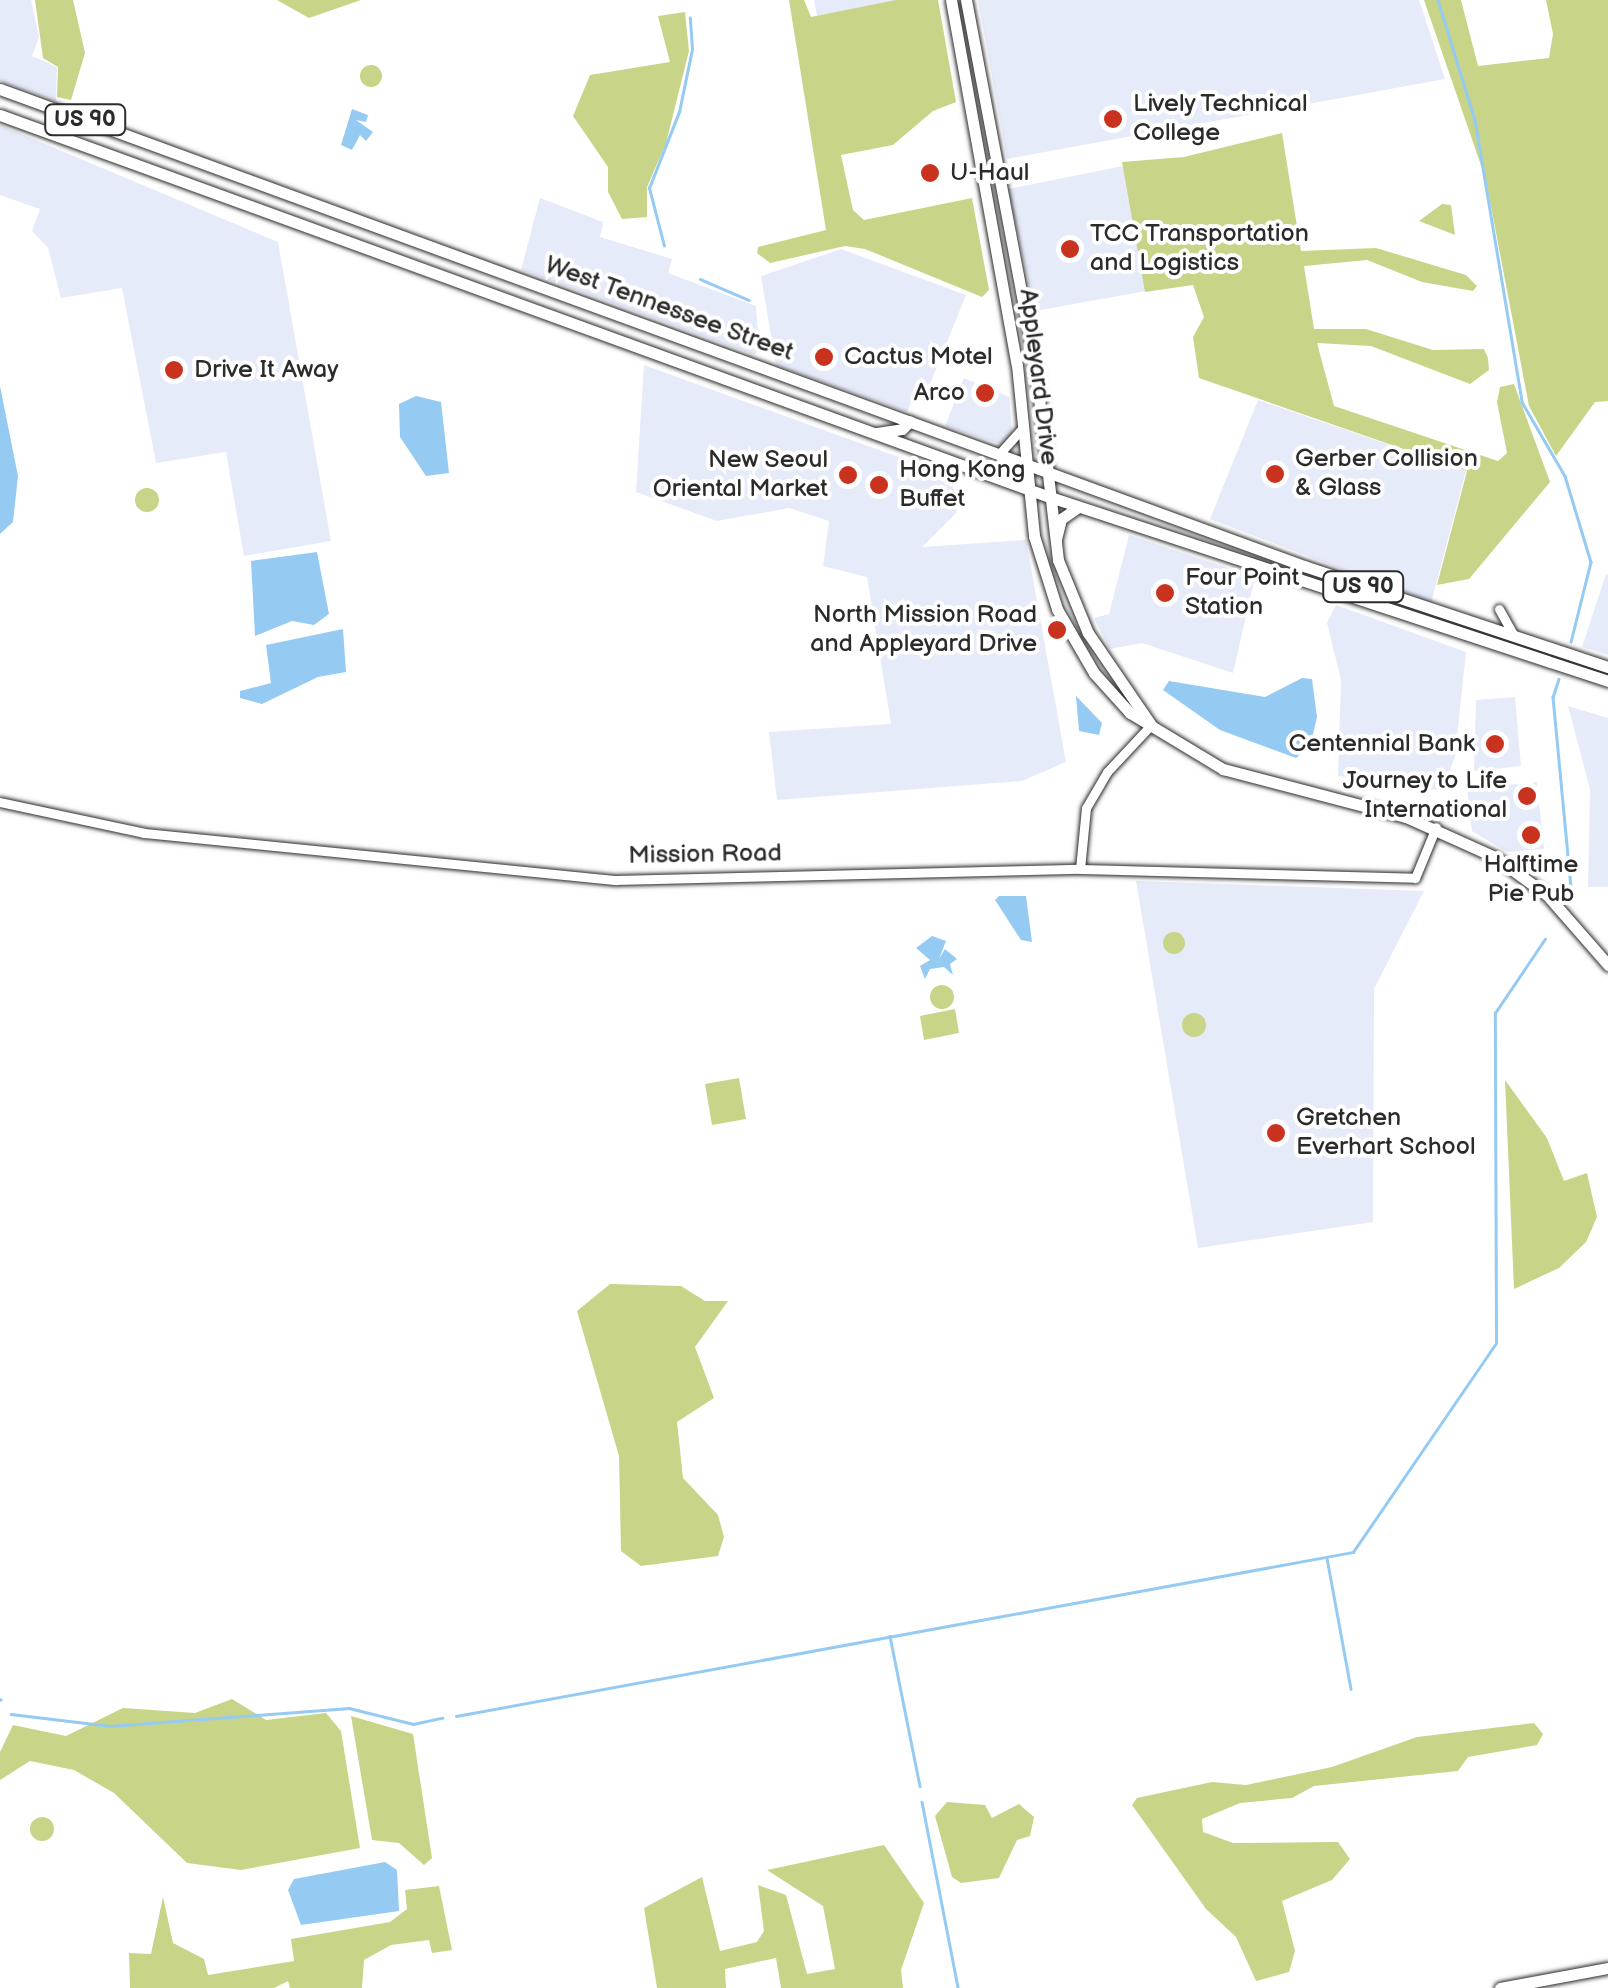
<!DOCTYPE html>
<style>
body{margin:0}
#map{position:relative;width:1608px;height:1988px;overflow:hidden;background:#fff;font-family:"Balsamiq Sans",sans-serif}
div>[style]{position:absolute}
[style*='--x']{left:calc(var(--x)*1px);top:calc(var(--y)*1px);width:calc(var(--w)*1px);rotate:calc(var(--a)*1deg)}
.built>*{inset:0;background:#e6ebfa}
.green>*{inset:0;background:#c8d487}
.round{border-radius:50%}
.water>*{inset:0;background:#95caf3}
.stream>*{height:2.5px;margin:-1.25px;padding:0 1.25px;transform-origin:1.25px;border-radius:1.25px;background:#95caf3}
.roads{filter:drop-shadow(0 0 2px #2b2b2b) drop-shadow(0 0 2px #2b2b2b)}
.minor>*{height:9px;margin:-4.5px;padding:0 4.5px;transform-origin:4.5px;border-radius:4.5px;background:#fff}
.major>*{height:11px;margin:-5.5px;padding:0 5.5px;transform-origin:5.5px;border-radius:5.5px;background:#fff}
.dots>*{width:28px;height:28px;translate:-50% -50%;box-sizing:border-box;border:5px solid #fff;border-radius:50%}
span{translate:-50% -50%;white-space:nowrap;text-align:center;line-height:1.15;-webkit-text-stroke:8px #fff;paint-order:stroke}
.shield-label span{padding:2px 8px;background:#fff;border:2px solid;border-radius:8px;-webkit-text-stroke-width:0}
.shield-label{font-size:22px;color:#2b2b2b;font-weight:700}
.poi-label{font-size:25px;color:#2b2b2b}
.left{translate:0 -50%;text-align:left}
.right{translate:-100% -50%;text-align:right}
.street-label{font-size:25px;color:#2b2b2b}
</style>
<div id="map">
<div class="built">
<div style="clip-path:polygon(0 0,31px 0,39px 37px,32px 56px,57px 67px,56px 101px,0 81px)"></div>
<div style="clip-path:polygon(814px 0,908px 0,817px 16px)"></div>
<div style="clip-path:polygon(978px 0,1419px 0,1445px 79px,1007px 159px)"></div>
<div style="clip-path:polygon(0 125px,278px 242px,331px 541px,244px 556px,226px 452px,156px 463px,122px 288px,61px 298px,48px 248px,32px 231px,40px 209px,0 195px)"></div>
<div style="clip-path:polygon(1123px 166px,1146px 291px,1035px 311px,1008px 189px)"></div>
<div style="clip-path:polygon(540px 198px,603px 222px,600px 237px,672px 259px,668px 273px,756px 306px,759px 350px,754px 355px,521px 270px)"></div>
<div style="clip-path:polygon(841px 249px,966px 295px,926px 394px,916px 390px,907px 412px,776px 365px,761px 276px)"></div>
<div style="clip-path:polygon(644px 365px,951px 476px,957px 512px,922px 547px,1026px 540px,1066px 762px,1022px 781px,777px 800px,769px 732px,891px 724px,867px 577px,823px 566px,829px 521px,789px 508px,717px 521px,636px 492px)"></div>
<div style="clip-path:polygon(964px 378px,1009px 397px,1012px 432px,1003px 445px,945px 426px)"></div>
<div style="clip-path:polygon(1258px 400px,1466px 471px,1431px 603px,1210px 519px)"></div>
<div style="clip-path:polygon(1129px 535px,1255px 577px,1233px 673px,1142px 643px,1110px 649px,1094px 618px,1109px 614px)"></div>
<div style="clip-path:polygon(1606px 574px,1608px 575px,1608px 655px,1582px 647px)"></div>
<div style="clip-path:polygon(1336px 605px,1466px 652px,1455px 756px,1443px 791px,1338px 776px,1341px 680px,1327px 623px)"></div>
<div style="clip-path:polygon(1515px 697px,1521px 766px,1474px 771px,1476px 700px)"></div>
<div style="clip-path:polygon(1568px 706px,1608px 718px,1608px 887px,1588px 887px,1590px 789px)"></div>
<div style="clip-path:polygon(1537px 782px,1544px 849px,1507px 852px,1472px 831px,1467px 789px)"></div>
<div style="clip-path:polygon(1136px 881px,1424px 891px,1374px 989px,1373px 1222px,1198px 1248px)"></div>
</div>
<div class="green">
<div style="clip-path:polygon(35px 0,73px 0,85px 53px,71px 100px,57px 97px,58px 67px,43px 58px)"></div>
<div style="clip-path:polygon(277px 0,361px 0,309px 18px)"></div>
<div style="clip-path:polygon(789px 0,804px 0,811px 17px,896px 0,938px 0,956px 102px,933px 111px,893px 145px,841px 155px,853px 210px,864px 220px,972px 198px,989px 290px,982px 297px,865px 249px,845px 246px,770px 263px,757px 253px,758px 247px,826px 230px)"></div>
<div style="clip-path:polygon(1424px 0,1461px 0,1478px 66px,1549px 58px,1553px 34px,1546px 0,1608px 0,1608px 401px,1595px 402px,1556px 456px,1529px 406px,1486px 180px)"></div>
<div style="clip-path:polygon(685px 12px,689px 51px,666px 143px,647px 187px,647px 217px,622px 219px,608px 192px,608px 167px,573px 116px,590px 75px,670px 62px,658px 16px)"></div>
<div class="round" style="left:360px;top:65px;width:22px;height:22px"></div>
<div style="clip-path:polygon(1282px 133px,1301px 251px,1376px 248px,1466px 275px,1477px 286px,1473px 291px,1422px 282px,1367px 260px,1304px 266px,1314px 329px,1366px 329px,1433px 350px,1484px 349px,1488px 358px,1489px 370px,1470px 384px,1371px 346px,1317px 343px,1334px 406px,1498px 461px,1507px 453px,1497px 402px,1500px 387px,1514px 384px,1550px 482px,1469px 579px,1437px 585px,1467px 471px,1199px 378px,1193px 337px,1204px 317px,1193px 285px,1145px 292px,1122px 162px,1184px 157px)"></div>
<div style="clip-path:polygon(1442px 204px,1451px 205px,1455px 235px,1419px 221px)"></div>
<div class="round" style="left:135px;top:488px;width:24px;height:24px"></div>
<div class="round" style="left:1163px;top:932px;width:22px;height:22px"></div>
<div class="round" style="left:930px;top:985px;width:24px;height:24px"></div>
<div style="clip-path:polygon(955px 1009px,959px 1033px,924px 1040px,920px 1016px)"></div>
<div class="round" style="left:1182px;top:1013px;width:24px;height:24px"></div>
<div style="clip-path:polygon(739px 1078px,746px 1119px,712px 1125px,705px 1084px)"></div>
<div style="clip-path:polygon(1505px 1080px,1547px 1138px,1564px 1181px,1587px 1173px,1597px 1217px,1586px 1242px,1559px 1268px,1514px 1289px)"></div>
<div style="clip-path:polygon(610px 1284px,681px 1286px,705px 1301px,728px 1301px,695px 1347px,714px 1398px,677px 1422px,683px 1478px,718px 1515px,724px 1537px,718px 1556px,641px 1566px,621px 1551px,619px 1456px,577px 1311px)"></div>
<div style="clip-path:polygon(232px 1699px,266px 1720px,326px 1713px,341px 1731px,360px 1848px,241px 1870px,187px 1863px,114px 1793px,74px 1770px,30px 1761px,0 1780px,0 1752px,13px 1725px,66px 1736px,123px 1708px,195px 1713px)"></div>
<div style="clip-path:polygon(351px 1716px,413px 1734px,432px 1858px,424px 1865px,399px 1843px,372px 1840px)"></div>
<div style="clip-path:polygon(1534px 1723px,1543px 1734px,1537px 1745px,1468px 1757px,1458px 1771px,1314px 1786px,1292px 1798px,1240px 1803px,1202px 1819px,1203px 1832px,1233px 1843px,1338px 1842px,1350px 1859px,1332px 1880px,1282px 1901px,1295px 1951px,1289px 1972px,1256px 1981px,1236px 1937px,1206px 1909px,1132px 1805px,1137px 1798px,1212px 1782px,1246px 1785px,1332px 1767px,1417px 1737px)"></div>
<div style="clip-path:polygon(947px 1802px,985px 1805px,992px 1818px,1019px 1804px,1034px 1817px,1030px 1836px,1017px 1840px,999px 1878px,961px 1883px,952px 1877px,935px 1816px)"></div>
<div class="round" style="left:30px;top:1817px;width:24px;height:24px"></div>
<div style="clip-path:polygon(884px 1845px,924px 1903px,901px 1970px,903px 1988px,781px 1988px,776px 1958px,725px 1969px,726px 1988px,657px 1988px,644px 1908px,702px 1877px,720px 1951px,757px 1942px,764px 1931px,758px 1885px,786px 1895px,807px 1974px,835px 1969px,823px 1906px,767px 1870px)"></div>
<div style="clip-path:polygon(439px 1886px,452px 1950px,432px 1953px,429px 1940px,391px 1945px,364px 1960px,362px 1988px,290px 1988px,288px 1981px,274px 1988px,130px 1988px,129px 1953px,151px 1954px,163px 1897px,173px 1943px,204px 1959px,208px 1975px,294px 1961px,291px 1939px,390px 1922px,407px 1909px,405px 1890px)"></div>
</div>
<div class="water">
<div style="clip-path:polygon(352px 109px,368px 115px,366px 122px,356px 120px,373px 132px,366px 141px,360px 135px,352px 150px,341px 145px)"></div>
<div style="clip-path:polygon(0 386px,18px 476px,13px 522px,0 534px)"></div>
<div style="clip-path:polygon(416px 396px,441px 402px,449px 473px,426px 476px,400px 437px,399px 404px)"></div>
<div style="clip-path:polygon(317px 552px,329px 614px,314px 625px,292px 621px,255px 636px,251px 561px)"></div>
<div style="clip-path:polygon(343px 629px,346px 672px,318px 677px,262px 704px,240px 698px,240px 691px,271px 683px,266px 645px)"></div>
<div style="clip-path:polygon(1302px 678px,1312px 679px,1317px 717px,1310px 747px,1296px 758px,1220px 730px,1163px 690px,1169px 681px,1265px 697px)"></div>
<div style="clip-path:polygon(1076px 696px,1102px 723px,1099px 735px,1079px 731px)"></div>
<div style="clip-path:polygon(999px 896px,1026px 896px,1032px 942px,1021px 940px,995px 900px)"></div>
<div style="clip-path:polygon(932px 936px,946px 941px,939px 959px,945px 949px,957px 959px,950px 964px,953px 975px,944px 967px,930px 969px,925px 979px,920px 966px,930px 960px,916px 948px)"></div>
<div style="clip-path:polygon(385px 1862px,397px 1870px,399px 1911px,301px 1925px,288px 1890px,294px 1879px)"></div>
</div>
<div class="stream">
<div style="--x:1438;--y:0;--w:126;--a:72.9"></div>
<div style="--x:1475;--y:120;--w:286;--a:80.5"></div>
<div style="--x:1522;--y:402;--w:86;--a:59.8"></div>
<div style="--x:1565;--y:476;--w:90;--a:73.2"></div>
<div style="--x:1591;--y:562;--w:82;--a:104"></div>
<div style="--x:664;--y:246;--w:60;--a:-104.5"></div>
<div style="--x:649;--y:188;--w:82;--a:-68.5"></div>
<div style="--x:679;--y:112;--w:64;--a:-78.3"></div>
<div style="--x:692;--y:49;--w:31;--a:-94"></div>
<div style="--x:700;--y:279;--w:53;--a:23.2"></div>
<div style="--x:1559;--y:679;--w:19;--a:108"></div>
<div style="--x:1553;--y:697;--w:192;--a:84.6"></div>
<div style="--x:1327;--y:1558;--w:133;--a:79.6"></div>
<div style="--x:890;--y:1636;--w:153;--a:78.7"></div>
<div style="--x:0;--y:1699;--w:1;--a:45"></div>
<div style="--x:11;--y:1714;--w:100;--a:6.9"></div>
<div style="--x:110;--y:1726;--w:240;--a:-4.3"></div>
<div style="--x:349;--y:1708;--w:66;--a:14"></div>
<div style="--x:413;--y:1724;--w:30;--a:-12"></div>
<div style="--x:456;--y:1716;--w:912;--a:-10.36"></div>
<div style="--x:1353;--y:1552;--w:253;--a:-55.6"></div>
<div style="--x:1496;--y:1343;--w:330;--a:-90.2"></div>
<div style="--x:1495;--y:1013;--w:89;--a:-56"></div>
<div style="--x:922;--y:1802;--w:189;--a:79"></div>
</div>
<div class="roads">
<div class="minor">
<div style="--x:1000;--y:453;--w:31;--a:-48"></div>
<div style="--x:1499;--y:609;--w:29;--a:61"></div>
<div style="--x:0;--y:802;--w:147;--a:12.1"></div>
<div style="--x:144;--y:833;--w:473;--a:5.7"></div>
<div style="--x:615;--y:880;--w:465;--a:-1.4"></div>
<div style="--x:1080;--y:869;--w:335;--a:1.5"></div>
<div style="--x:1415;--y:878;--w:55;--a:-67.6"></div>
<div style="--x:1080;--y:869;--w:61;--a:-84.4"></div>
<div style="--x:1086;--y:808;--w:42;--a:-59.7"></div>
<div style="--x:1107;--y:772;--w:64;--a:-46.9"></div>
</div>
<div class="major">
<div style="--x:951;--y:0;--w:371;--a:79.8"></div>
<div style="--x:1017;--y:365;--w:172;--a:84.3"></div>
<div style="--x:1034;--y:536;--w:77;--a:72.5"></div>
<div style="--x:1057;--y:609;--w:74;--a:60"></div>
<div style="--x:1094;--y:673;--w:54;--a:48"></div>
<div style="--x:1130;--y:713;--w:109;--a:31.1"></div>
<div style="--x:1223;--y:769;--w:189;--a:14.7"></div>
<div style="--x:1406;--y:817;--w:98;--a:24.2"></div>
<div style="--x:1495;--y:857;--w:64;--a:36.2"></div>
<div style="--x:1547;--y:895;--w:93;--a:48.9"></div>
<div style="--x:966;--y:0;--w:370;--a:79.3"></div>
<div style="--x:1035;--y:364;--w:197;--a:83.3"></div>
<div style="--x:1058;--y:560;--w:79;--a:67.7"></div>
<div style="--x:1088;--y:633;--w:112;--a:55.6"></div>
<div style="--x:0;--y:89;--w:1389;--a:20.09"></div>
<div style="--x:1304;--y:566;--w:320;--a:18.4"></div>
<div style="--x:0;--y:115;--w:1114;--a:20"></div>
<div style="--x:1047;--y:496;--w:591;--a:18.25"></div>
<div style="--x:877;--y:433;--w:25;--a:-9"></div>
<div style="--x:902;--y:429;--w:11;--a:-45"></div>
<div style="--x:1056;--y:539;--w:21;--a:-76"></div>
<div style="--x:1061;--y:519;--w:21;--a:-35"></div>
<div style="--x:1500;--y:1988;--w:110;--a:-10.5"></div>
</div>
</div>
<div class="dots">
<div style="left:1113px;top:119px;background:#c8321e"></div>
<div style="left:930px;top:173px;background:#c8321e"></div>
<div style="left:1070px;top:249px;background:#c8321e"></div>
<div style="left:824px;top:357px;background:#c8321e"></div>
<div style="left:174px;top:370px;background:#c8321e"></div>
<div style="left:985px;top:393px;background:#c8321e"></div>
<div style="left:1275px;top:474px;background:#c8321e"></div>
<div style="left:848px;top:475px;background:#c8321e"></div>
<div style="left:879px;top:485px;background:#c8321e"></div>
<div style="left:1165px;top:593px;background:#c8321e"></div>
<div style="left:1057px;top:630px;background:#c8321e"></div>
<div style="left:1495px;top:744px;background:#c8321e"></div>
<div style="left:1527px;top:796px;background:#c8321e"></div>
<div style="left:1531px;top:835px;background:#c8321e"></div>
<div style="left:1276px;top:1133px;background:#c8321e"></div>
</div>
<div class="shield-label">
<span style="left:85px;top:120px">US 90</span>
<span style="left:1363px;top:587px">US 90</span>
</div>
<div class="poi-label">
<span class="left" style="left:1133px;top:119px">Lively Technical<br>College</span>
<span class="left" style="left:950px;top:173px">U-Haul</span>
<span class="left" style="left:1090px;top:249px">TCC Transportation<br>and Logistics</span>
<span class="left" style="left:844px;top:357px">Cactus Motel</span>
<span class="left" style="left:194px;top:370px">Drive It Away</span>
<span class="right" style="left:965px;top:393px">Arco</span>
<span class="left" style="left:1295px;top:474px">Gerber Collision<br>&amp; Glass</span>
<span class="right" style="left:828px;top:475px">New Seoul<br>Oriental Market</span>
<span class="left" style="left:899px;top:485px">Hong Kong<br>Buffet</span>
<span class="left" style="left:1185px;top:593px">Four Point<br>Station</span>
<span class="right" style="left:1037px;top:630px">North Mission Road<br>and Appleyard Drive</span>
<span class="right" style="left:1475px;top:744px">Centennial Bank</span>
<span class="right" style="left:1507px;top:796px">Journey to Life<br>International</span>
<span style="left:1531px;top:880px">Halftime<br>Pie Pub</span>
<span class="left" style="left:1296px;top:1133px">Gretchen<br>Everhart School</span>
</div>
<div class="street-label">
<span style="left:669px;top:309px;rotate:20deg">West Tennessee Street</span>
<span style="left:1038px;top:377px;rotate:83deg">Appleyard Drive</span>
<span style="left:705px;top:855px;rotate:-1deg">Mission Road</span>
</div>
</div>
